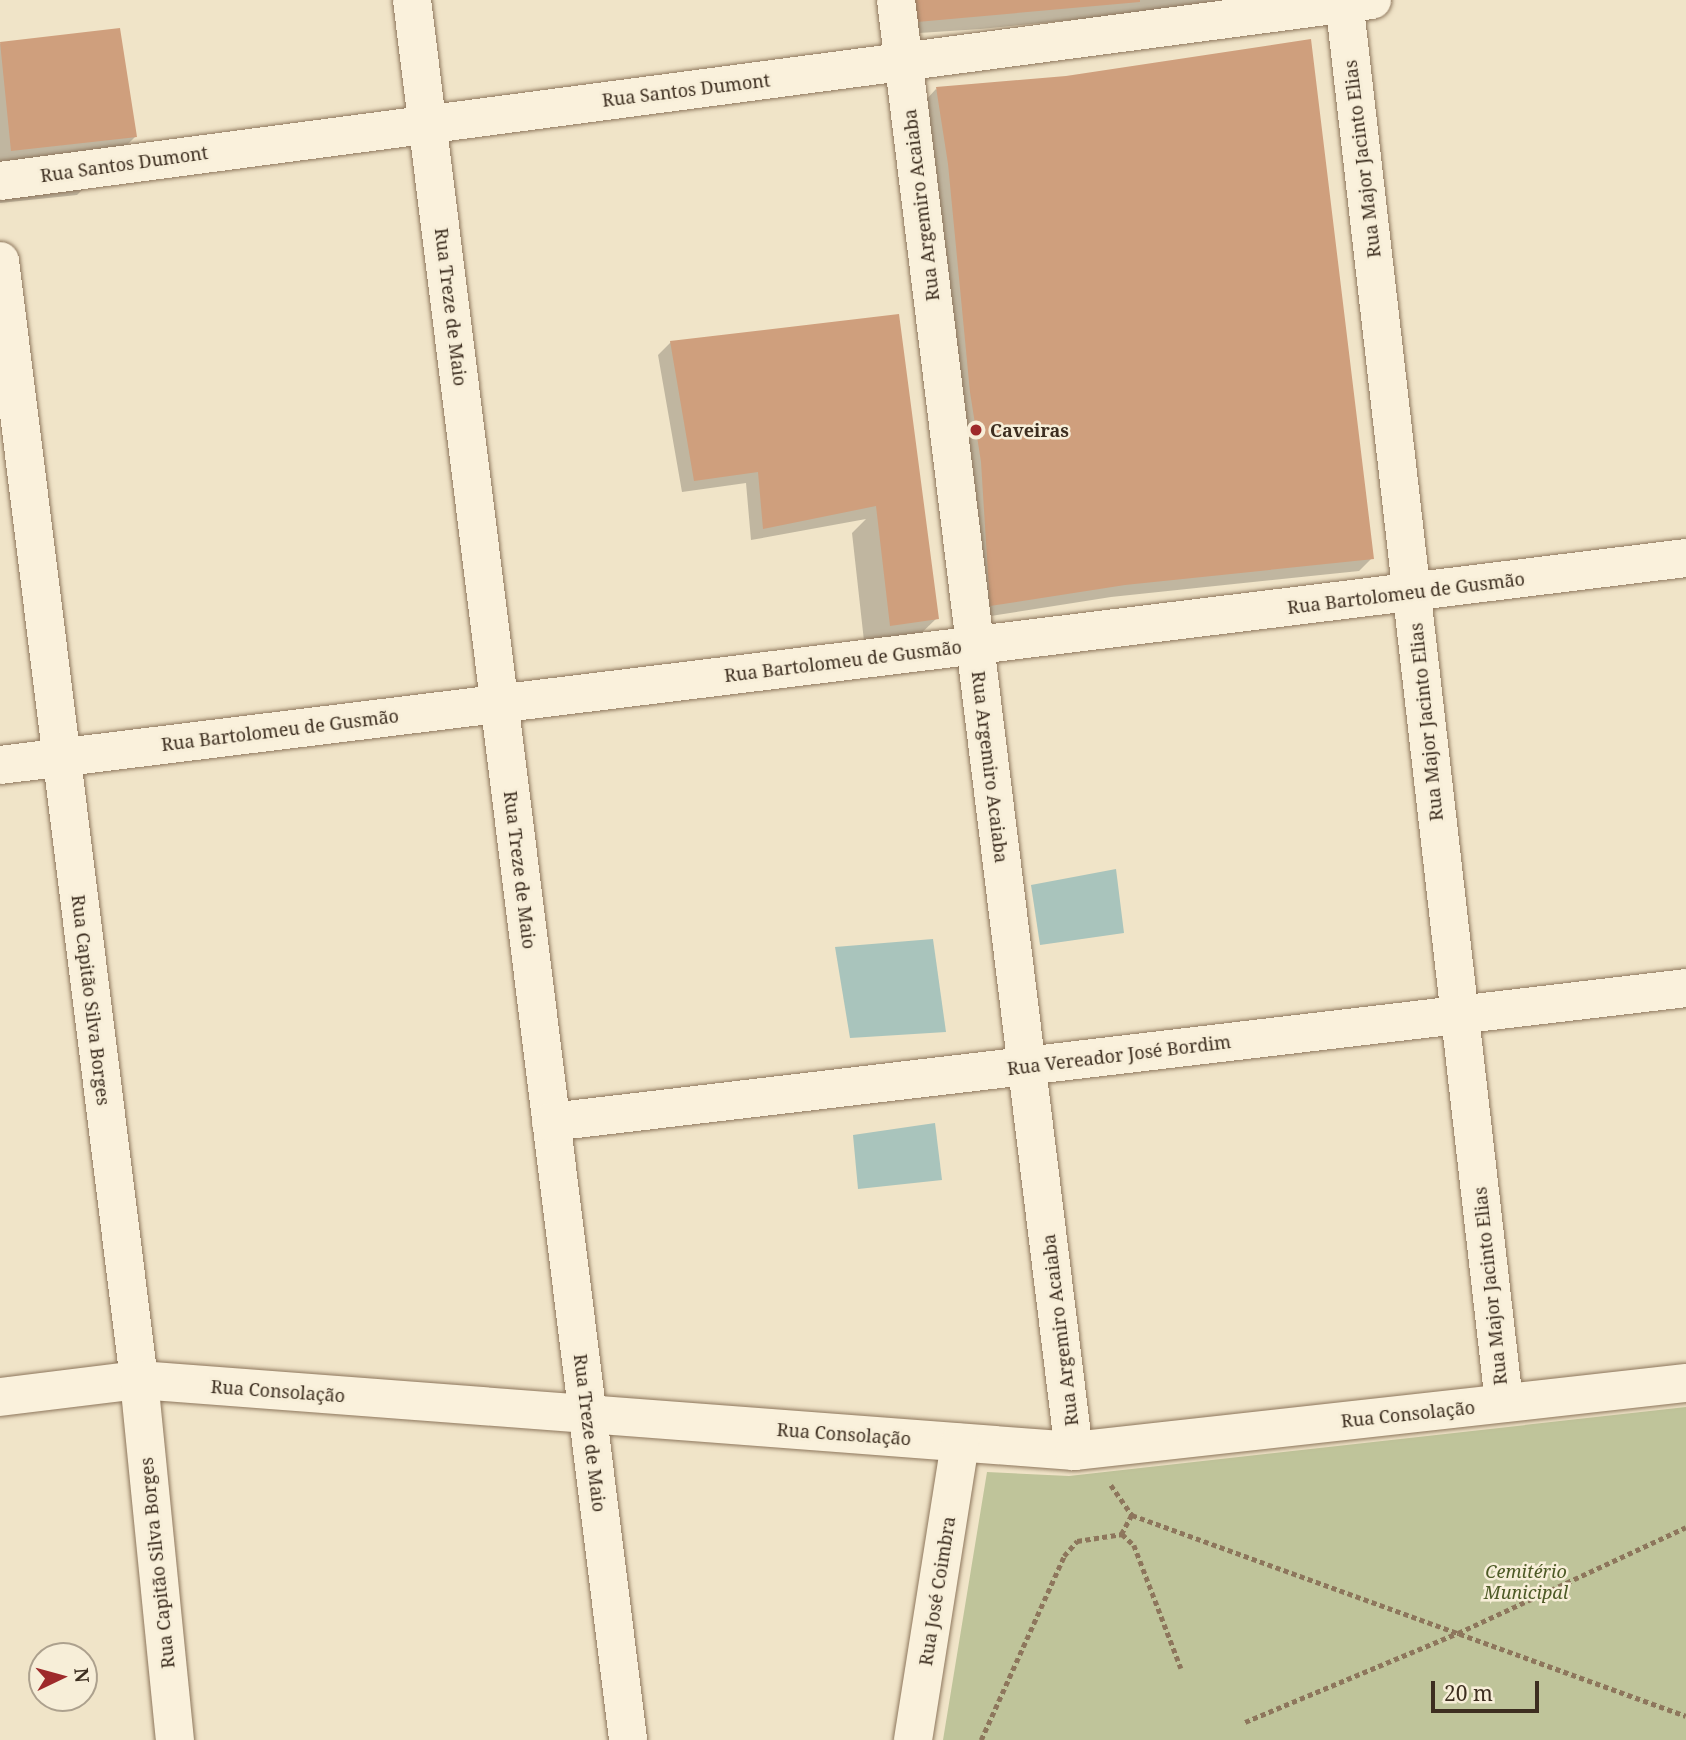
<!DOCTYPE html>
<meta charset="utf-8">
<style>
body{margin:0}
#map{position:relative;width:1686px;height:1740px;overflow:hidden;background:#f0e4c8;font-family:"Noto Serif",serif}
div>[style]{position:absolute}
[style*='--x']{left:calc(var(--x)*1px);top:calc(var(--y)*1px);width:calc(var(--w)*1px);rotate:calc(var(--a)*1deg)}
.cemetery>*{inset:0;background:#bfc49a}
.water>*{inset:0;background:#a9c4bc}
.shadow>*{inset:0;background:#0003}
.building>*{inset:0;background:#cf9f7d}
.path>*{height:4.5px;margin-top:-2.25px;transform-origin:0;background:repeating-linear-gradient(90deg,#8d765c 0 5px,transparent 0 8.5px)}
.roads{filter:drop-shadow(0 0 2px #8d765c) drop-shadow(0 0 2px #8d765c)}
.minor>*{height:38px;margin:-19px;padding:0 19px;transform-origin:19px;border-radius:19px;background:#faf1dc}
.dots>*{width:19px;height:19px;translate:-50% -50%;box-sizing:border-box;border:4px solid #f7eed8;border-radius:50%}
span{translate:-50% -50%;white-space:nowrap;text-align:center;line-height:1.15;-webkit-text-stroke:5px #f7eed8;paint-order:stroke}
.street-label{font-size:18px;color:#3d2e20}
.poi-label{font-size:18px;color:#3d2e20;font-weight:700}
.left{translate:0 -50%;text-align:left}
.park-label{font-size:18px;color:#4d5a26;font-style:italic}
.north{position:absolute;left:28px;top:1642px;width:70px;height:70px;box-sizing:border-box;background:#f7eed8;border:2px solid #ada18e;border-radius:50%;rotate:85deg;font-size:19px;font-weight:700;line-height:28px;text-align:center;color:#3d2e20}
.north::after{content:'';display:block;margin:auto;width:24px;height:32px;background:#9e2a2b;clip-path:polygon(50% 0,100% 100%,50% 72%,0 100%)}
.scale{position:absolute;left:1431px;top:1681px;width:108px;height:32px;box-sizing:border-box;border:4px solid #3d2e20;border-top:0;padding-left:9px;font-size:21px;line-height:24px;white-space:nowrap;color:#3d2e20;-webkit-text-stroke:5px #f7eed8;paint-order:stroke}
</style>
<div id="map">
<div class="cemetery">
<div style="clip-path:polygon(1686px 1407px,1686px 1740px,943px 1740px,987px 1472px,1069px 1476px)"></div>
</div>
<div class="water">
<div style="clip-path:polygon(1116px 869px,1124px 933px,1040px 945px,1031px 885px)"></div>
<div style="clip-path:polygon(933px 939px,946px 1032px,850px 1038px,835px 947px)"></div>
<div style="clip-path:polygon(935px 1123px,942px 1180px,858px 1189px,853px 1135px)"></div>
</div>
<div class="shadow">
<div style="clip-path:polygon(901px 0,1274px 0,981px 29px,904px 34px)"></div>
<div style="clip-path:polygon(118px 30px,135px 137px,77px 195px,0 203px,0 44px)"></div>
<div style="clip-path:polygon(936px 89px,1372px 558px,1359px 571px,1111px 597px,978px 618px,924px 102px)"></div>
<div style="clip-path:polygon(897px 316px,937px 618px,911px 643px,865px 650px,852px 533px,866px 519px,751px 540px,746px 483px,682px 492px,658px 355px,671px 342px)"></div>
</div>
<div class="building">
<div style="clip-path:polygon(914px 0,1140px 0,1140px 2px,917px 22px)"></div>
<div style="clip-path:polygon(120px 28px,137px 137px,11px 151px,0 42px)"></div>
<div style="clip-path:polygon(1311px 39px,1374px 559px,1125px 585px,990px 606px,981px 462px,970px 392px,948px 164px,936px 87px,1066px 76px)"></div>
<div style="clip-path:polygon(899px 314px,939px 619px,890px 626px,876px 506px,763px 529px,758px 472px,694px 481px,670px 341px)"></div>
</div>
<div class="path">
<div style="--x:1111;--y:1485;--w:37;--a:55"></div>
<div style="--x:1132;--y:1515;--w:21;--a:118"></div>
<div style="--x:1132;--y:1515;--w:589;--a:19.94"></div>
<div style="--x:1245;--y:1722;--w:231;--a:-22.7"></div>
<div style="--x:1458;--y:1633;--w:251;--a:-24.9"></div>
<div style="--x:981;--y:1740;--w:202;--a:-65.7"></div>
<div style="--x:1064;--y:1556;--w:20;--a:-49"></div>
<div style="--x:1077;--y:1541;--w:46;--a:-8.8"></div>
<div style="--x:1122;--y:1534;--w:16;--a:43"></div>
<div style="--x:1134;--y:1545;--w:132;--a:69.1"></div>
</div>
<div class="roads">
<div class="minor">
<div style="--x:412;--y:0;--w:1753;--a:82.92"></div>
<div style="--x:896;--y:0;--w:1462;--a:83.01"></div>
<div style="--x:1344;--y:0;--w:1412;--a:83.49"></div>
<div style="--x:0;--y:181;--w:1384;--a:-7.52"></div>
<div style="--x:0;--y:261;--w:1128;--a:82.92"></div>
<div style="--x:139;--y:1380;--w:362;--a:84.3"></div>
<div style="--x:0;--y:765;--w:1699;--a:-7"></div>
<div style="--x:551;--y:1122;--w:1143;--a:-6.73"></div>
<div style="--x:0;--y:1397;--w:140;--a:-7"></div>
<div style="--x:139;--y:1380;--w:938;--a:4.34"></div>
<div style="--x:1074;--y:1451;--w:616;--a:-6.34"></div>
<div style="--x:913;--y:1740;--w:301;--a:-81"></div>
</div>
</div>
<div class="dots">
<div style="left:976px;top:430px;background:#9e2a2b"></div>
</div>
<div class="street-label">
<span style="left:686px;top:90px;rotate:-7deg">Rua Santos Dumont</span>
<span style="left:1362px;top:159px;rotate:-97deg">Rua Major Jacinto Elias</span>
<span style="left:124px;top:164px;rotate:-8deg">Rua Santos Dumont</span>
<span style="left:921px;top:205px;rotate:-97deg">Rua Argemiro Acaiaba</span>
<span style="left:451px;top:307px;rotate:83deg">Rua Treze de Maio</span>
<span style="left:1406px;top:593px;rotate:-7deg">Rua Bartolomeu de Gusmão</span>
<span style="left:843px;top:661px;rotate:-7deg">Rua Bartolomeu de Gusmão</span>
<span style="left:1426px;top:722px;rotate:-96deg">Rua Major Jacinto Elias</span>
<span style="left:280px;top:730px;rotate:-7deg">Rua Bartolomeu de Gusmão</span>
<span style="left:990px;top:767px;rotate:83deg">Rua Argemiro Acaiaba</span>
<span style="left:520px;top:870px;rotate:83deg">Rua Treze de Maio</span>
<span style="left:91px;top:1000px;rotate:83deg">Rua Capitão Silva Borges</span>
<span style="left:1119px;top:1055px;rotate:-7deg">Rua Vereador José Bordim</span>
<span style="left:1490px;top:1286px;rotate:-96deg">Rua Major Jacinto Elias</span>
<span style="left:1060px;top:1330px;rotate:-97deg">Rua Argemiro Acaiaba</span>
<span style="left:278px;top:1391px;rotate:4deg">Rua Consolação</span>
<span style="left:1408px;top:1414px;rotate:-6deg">Rua Consolação</span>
<span style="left:590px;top:1433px;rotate:83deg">Rua Treze de Maio</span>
<span style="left:844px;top:1434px;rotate:4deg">Rua Consolação</span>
<span style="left:157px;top:1563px;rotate:-96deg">Rua Capitão Silva Borges</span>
<span style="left:937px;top:1591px;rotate:-81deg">Rua José Coimbra</span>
</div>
<div class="poi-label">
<span class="left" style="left:990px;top:430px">Caveiras</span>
</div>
<div class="park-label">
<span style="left:1526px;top:1582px">Cemitério<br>Municipal</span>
</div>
<div class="north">N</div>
<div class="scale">20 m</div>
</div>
